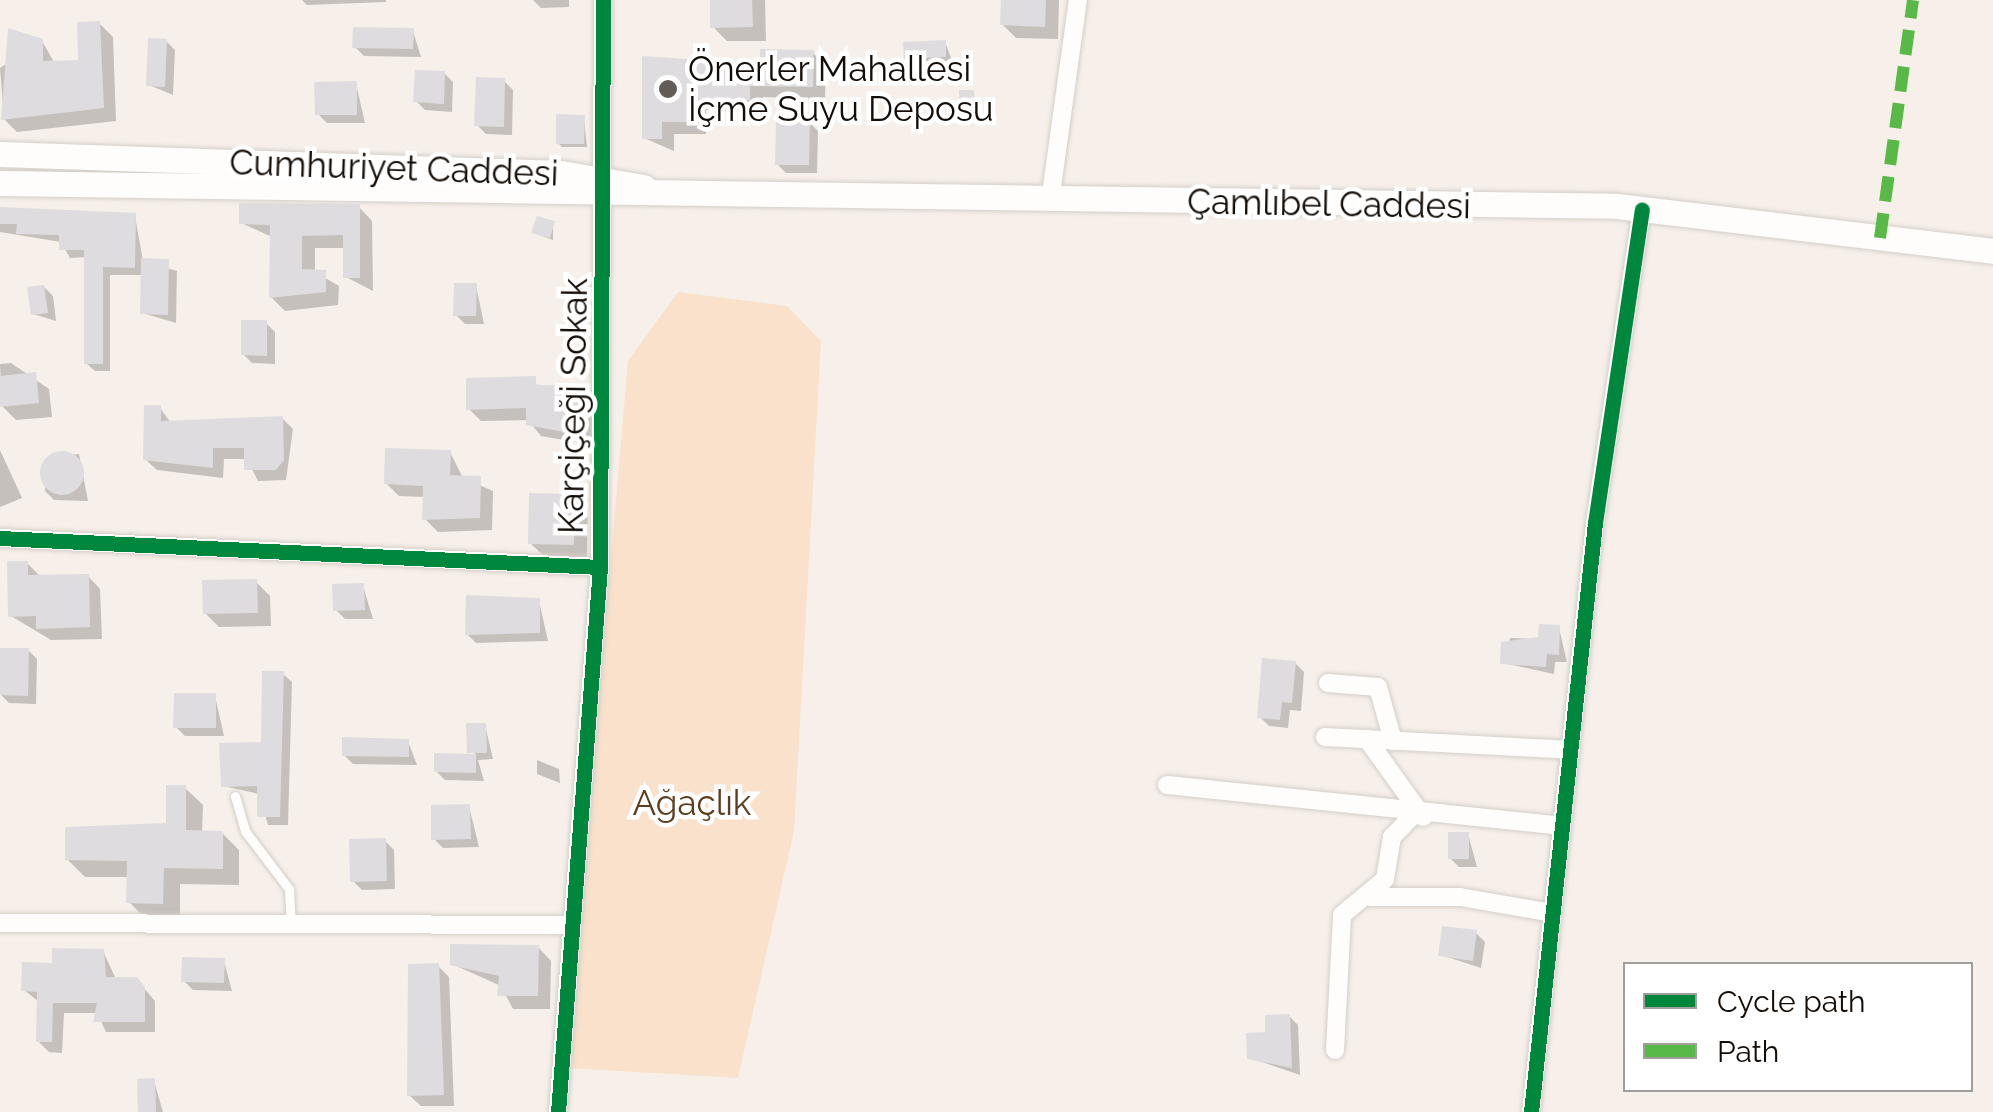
<!DOCTYPE html>
<meta charset="utf-8">
<style>
body{margin:0}
#map{position:relative;width:1993px;height:1112px;overflow:hidden;background:#f7f0ea;font-family:Raleway,sans-serif}
div>[style]{position:absolute}
[style*='--x']{left:calc(var(--x)*1px);top:calc(var(--y)*1px);width:calc(var(--w)*1px);rotate:calc(var(--a)*1deg)}
.green>*{inset:0;background:#f9e1cb}
.shadow>*{inset:0;background:#0003}
.building>*{inset:0;background:#dedcde}
.round{border-radius:50%}
.roads{filter:drop-shadow(0 0 2px #d5cec8) drop-shadow(0 0 2px #d5cec8)}
.service>*{height:9px;margin:-4.5px;padding:0 4.5px;transform-origin:4.5px;border-radius:4.5px;background:#fefdfc}
.minor>*{height:18px;margin:-9px;padding:0 9px;transform-origin:9px;border-radius:9px;background:#fefdfc}
.primary>*{height:25px;margin:-12.5px;padding:0 12.5px;transform-origin:12.5px;border-radius:12.5px;background:#fefdfc}
.quiet>*{height:12px;margin-top:-6px;transform-origin:0;background:repeating-linear-gradient(90deg,#58b947 0 25px,transparent 0 37px)}
.cycleway>*{height:15px;margin:-7.5px;padding:0 7.5px;transform-origin:7.5px;border-radius:7.5px;background:#00873e}
.dots>*{width:28px;height:28px;translate:-50% -50%;box-sizing:border-box;border:5px solid #fff;border-radius:50%}
span{translate:-50% -50%;white-space:nowrap;text-align:center;line-height:1.15;-webkit-text-stroke:9px #fff;paint-order:stroke}
.poi-label{font-size:35px;color:#140c06}
.left{translate:0 -50%;text-align:left}
.street-label{font-size:35px;color:#140c06}
.park-label{font-size:35px;color:#5d3e20}
.legend{position:absolute;left:1623px;top:962px;width:350px;height:130px;box-sizing:border-box;background:#fff;border:2px solid #a19e9b;margin:0;padding:12px 18px;list-style:none;font-size:30px;color:#140c06}
.legend li{display:flex;align-items:center;gap:20px;height:50px}
.legend b{width:50px;border:2px solid #a19e9b}
</style>
<div id="map">
<div class="green">
<div style="clip-path:polygon(678px 292px,787px 306px,821px 341px,794px 831px,738px 1078px,567px 1068px,628px 361px)"></div>
</div>
<div class="shadow">
<div style="clip-path:polygon(302px 0,386px 0,386px 2px,307px 5px)"></div>
<div style="clip-path:polygon(533px 0,569px 0,569px 7px,541px 8px)"></div>
<div style="clip-path:polygon(712px 0,765px 0,766px 41px,727px 41px,713px 27px)"></div>
<div style="clip-path:polygon(1003px 0,1059px 0,1058px 39px,1016px 38px,1002px 24px)"></div>
<div style="clip-path:polygon(100px 24px,113px 37px,116px 121px,17px 132px,4px 119px,0 68px,42px 41px,55px 64px,81px 63px)"></div>
<div style="clip-path:polygon(413px 31px,421px 57px,364px 56px,355px 47px)"></div>
<div style="clip-path:polygon(166px 41px,175px 50px,173px 95px,149px 85px)"></div>
<div style="clip-path:polygon(945px 42px,954px 66px,915px 67px,906px 58px)"></div>
<div style="clip-path:polygon(813px 53px,826px 66px,825px 99px,763px 97px,762px 112px,706px 110px,706px 134px,674px 134px,674px 151px,644px 138px,644px 58px,762px 66px)"></div>
<div style="clip-path:polygon(444px 73px,453px 82px,452px 112px,425px 110px,416px 101px)"></div>
<div style="clip-path:polygon(504px 81px,513px 90px,512px 135px,486px 134px,477px 125px)"></div>
<div style="clip-path:polygon(356px 84px,365px 123px,327px 123px,318px 114px)"></div>
<div style="clip-path:polygon(973px 92px,978px 113px,966px 113px,962px 110px)"></div>
<div style="clip-path:polygon(584px 118px,587px 147px,562px 147px,558px 143px)"></div>
<div style="clip-path:polygon(809px 122px,818px 131px,817px 173px,786px 173px,777px 164px)"></div>
<div style="clip-path:polygon(359px 207px,372px 221px,373px 291px,346px 277px,346px 248px,315px 248px,315px 272px,339px 286px,338px 305px,285px 311px,271px 297px,272px 237px,241px 223px)"></div>
<div style="clip-path:polygon(0 211px,135px 216px,143px 261px,177px 271px,176px 323px,142px 313px,143px 275px,110px 275px,110px 371px,95px 371px,86px 363px,87px 257px,70px 258px,61px 242px,0 232px)"></div>
<div style="clip-path:polygon(553px 223px,553px 240px,534px 233px)"></div>
<div style="clip-path:polygon(476px 286px,484px 324px,465px 324px,456px 315px)"></div>
<div style="clip-path:polygon(44px 287px,53px 296px,56px 321px,33px 314px)"></div>
<div style="clip-path:polygon(266px 323px,275px 332px,275px 364px,252px 363px,243px 354px)"></div>
<div style="clip-path:polygon(11px 363px,49px 389px,52px 417px,16px 420px,2px 406px,0 364px)"></div>
<div style="clip-path:polygon(468px 380px,585px 388px,597px 400px,597px 446px,541px 436px,528px 420px,481px 421px,469px 409px)"></div>
<div style="clip-path:polygon(160px 408px,171px 423px,282px 418px,293px 429px,286px 480px,258px 481px,247px 459px,224px 459px,223px 478px,157px 470px,145px 459px)"></div>
<div style="clip-path:polygon(0 450px,22px 498px,0 507px)"></div>
<div style="clip-path:polygon(450px 452px,463px 478px,493px 491px,492px 530px,438px 532px,425px 519px,425px 497px,399px 496px,386px 483px)"></div>
<div style="clip-path:polygon(79px 454px,88px 501px,54px 500px,45px 491px,46px 458px)"></div>
<div style="clip-path:polygon(574px 496px,588px 510px,587px 558px,545px 557px,530px 543px)"></div>
<div style="clip-path:polygon(27px 563px,39px 575px,88px 576px,100px 589px,102px 639px,51px 640px,11px 616px)"></div>
<div style="clip-path:polygon(256px 582px,270px 596px,271px 626px,219px 627px,205px 613px)"></div>
<div style="clip-path:polygon(363px 586px,373px 619px,345px 619px,336px 610px)"></div>
<div style="clip-path:polygon(539px 601px,548px 641px,476px 643px,467px 634px)"></div>
<div style="clip-path:polygon(1559px 628px,1567px 662px,1555px 662px,1554px 674px,1503px 663px,1510px 638px,1540px 639px)"></div>
<div style="clip-path:polygon(28px 650px,37px 659px,36px 704px,9px 703px,0 694px)"></div>
<div style="clip-path:polygon(1295px 663px,1304px 672px,1301px 711px,1290px 710px,1288px 728px,1269px 726px,1260px 717px)"></div>
<div style="clip-path:polygon(283px 674px,292px 682px,288px 825px,268px 825px,259px 794px,223px 786px,263px 744px)"></div>
<div style="clip-path:polygon(215px 696px,224px 736px,185px 736px,176px 727px)"></div>
<div style="clip-path:polygon(485px 725px,493px 759px,478px 760px,484px 781px,445px 780px,436px 771px,474px 756px)"></div>
<div style="clip-path:polygon(408px 741px,417px 765px,353px 764px,344px 755px)"></div>
<div style="clip-path:polygon(537px 760px,559px 769px,560px 783px,537px 774px)"></div>
<div style="clip-path:polygon(185px 788px,203px 805px,202px 833px,222px 833px,239px 850px,239px 885px,180px 884px,180px 920px,146px 919px,129px 902px,129px 877px,85px 877px,67px 859px,168px 825px)"></div>
<div style="clip-path:polygon(469px 806px,479px 847px,443px 848px,434px 839px)"></div>
<div style="clip-path:polygon(1468px 834px,1477px 867px,1459px 867px,1450px 858px)"></div>
<div style="clip-path:polygon(385px 841px,394px 850px,395px 889px,362px 890px,353px 881px)"></div>
<div style="clip-path:polygon(1476px 933px,1485px 942px,1481px 968px,1441px 955px)"></div>
<div style="clip-path:polygon(538px 947px,551px 961px,550px 1009px,513px 1009px,501px 986px,452px 964px)"></div>
<div style="clip-path:polygon(103px 951px,116px 979px,136px 979px,155px 1001px,155px 1032px,106px 1032px,97px 1013px,64px 1013px,62px 1053px,49px 1052px,38px 1041px,39px 1002px,24px 990px,55px 966px)"></div>
<div style="clip-path:polygon(224px 961px,232px 991px,193px 990px,184px 981px)"></div>
<div style="clip-path:polygon(438px 966px,449px 977px,454px 1106px,421px 1106px,409px 1095px)"></div>
<div style="clip-path:polygon(1289px 1016px,1298px 1025px,1300px 1075px,1250px 1058px)"></div>
<div style="clip-path:polygon(154px 1081px,163px 1112px,140px 1112px)"></div>
</div>
<div class="building">
<div style="clip-path:polygon(710px 0,752px 0,753px 27px,710px 28px)"></div>
<div style="clip-path:polygon(1001px 0,1046px 0,1045px 27px,1000px 25px)"></div>
<div style="clip-path:polygon(100px 21px,104px 108px,1px 120px,8px 28px,43px 39px,43px 61px,78px 60px,77px 22px)"></div>
<div style="clip-path:polygon(353px 27px,414px 28px,413px 49px,352px 48px)"></div>
<div style="clip-path:polygon(148px 38px,167px 39px,165px 87px,146px 86px)"></div>
<div style="clip-path:polygon(946px 40px,946px 57px,904px 59px,903px 42px)"></div>
<div style="clip-path:polygon(760px 49px,814px 50px,813px 87px,750px 86px,750px 100px,694px 99px,694px 122px,662px 122px,662px 139px,642px 139px,642px 56px,760px 64px)"></div>
<div style="clip-path:polygon(415px 70px,445px 71px,444px 104px,413px 102px)"></div>
<div style="clip-path:polygon(476px 77px,505px 78px,504px 127px,474px 126px)"></div>
<div style="clip-path:polygon(357px 81px,357px 115px,315px 115px,314px 82px)"></div>
<div style="clip-path:polygon(959px 90px,974px 90px,975px 110px,959px 111px)"></div>
<div style="clip-path:polygon(556px 114px,585px 115px,584px 144px,556px 144px)"></div>
<div style="clip-path:polygon(776px 119px,810px 119px,809px 165px,775px 165px)"></div>
<div style="clip-path:polygon(239px 203px,360px 204px,360px 278px,343px 278px,343px 235px,302px 236px,302px 269px,326px 270px,326px 292px,269px 298px,270px 225px,239px 224px)"></div>
<div style="clip-path:polygon(0 207px,136px 213px,135px 268px,103px 267px,103px 364px,84px 364px,84px 250px,59px 250px,59px 235px,16px 234px,17px 224px,0 224px)"></div>
<div style="clip-path:polygon(537px 216px,555px 221px,550px 238px,531px 233px)"></div>
<div style="clip-path:polygon(141px 258px,169px 259px,168px 315px,140px 314px)"></div>
<div style="clip-path:polygon(454px 283px,477px 283px,476px 316px,453px 316px)"></div>
<div style="clip-path:polygon(44px 285px,48px 313px,31px 315px,27px 287px)"></div>
<div style="clip-path:polygon(241px 320px,267px 320px,267px 356px,241px 355px)"></div>
<div style="clip-path:polygon(36px 372px,39px 403px,0 407px,0 376px)"></div>
<div style="clip-path:polygon(536px 376px,536px 385px,586px 385px,586px 436px,526px 425px,526px 408px,466px 410px,466px 378px)"></div>
<div style="clip-path:polygon(144px 405px,161px 405px,161px 421px,283px 416px,284px 460px,276px 470px,244px 470px,244px 448px,213px 448px,213px 468px,143px 460px)"></div>
<div style="clip-path:polygon(385px 448px,451px 450px,450px 475px,481px 476px,480px 518px,422px 520px,423px 486px,384px 484px)"></div>
<div class="round" style="left:40px;top:451px;width:44px;height:44px"></div>
<div style="clip-path:polygon(529px 493px,575px 494px,574px 545px,528px 544px)"></div>
<div style="clip-path:polygon(7px 561px,28px 561px,28px 575px,89px 574px,90px 627px,36px 629px,36px 616px,8px 617px)"></div>
<div style="clip-path:polygon(257px 579px,258px 613px,203px 614px,202px 580px)"></div>
<div style="clip-path:polygon(364px 583px,365px 610px,333px 611px,332px 584px)"></div>
<div style="clip-path:polygon(466px 595px,540px 598px,540px 633px,465px 635px)"></div>
<div style="clip-path:polygon(1539px 624px,1560px 625px,1559px 655px,1547px 654px,1546px 667px,1500px 664px,1501px 642px,1538px 637px)"></div>
<div style="clip-path:polygon(0 648px,29px 648px,28px 696px,0 695px)"></div>
<div style="clip-path:polygon(1262px 658px,1296px 661px,1292px 703px,1282px 702px,1280px 720px,1257px 718px)"></div>
<div style="clip-path:polygon(262px 671px,284px 671px,280px 817px,257px 817px,257px 786px,221px 787px,219px 743px,261px 742px)"></div>
<div style="clip-path:polygon(174px 693px,216px 693px,216px 728px,173px 728px)"></div>
<div style="clip-path:polygon(466px 723px,486px 723px,487px 753px,467px 753px)"></div>
<div style="clip-path:polygon(342px 737px,409px 739px,409px 757px,342px 756px)"></div>
<div style="clip-path:polygon(434px 753px,476px 754px,476px 773px,434px 772px)"></div>
<div style="clip-path:polygon(166px 785px,186px 785px,186px 830px,223px 831px,223px 869px,164px 868px,163px 904px,126px 903px,127px 861px,65px 860px,65px 827px,166px 823px)"></div>
<div style="clip-path:polygon(470px 804px,471px 839px,431px 840px,431px 805px)"></div>
<div style="clip-path:polygon(1448px 832px,1469px 832px,1469px 859px,1448px 859px)"></div>
<div style="clip-path:polygon(386px 838px,387px 881px,350px 882px,349px 839px)"></div>
<div style="clip-path:polygon(1442px 926px,1477px 930px,1473px 961px,1438px 956px)"></div>
<div style="clip-path:polygon(450px 944px,539px 945px,538px 996px,497px 996px,499px 976px,450px 965px)"></div>
<div style="clip-path:polygon(52px 948px,104px 949px,106px 977px,137px 977px,145px 987px,145px 1022px,93px 1022px,97px 1003px,53px 1003px,52px 1042px,36px 1042px,37px 992px,21px 991px,22px 962px,52px 963px)"></div>
<div style="clip-path:polygon(182px 957px,225px 958px,224px 983px,181px 982px)"></div>
<div style="clip-path:polygon(439px 963px,444px 1095px,407px 1096px,408px 964px)"></div>
<div style="clip-path:polygon(1290px 1014px,1292px 1068px,1247px 1059px,1246px 1033px,1265px 1032px,1265px 1015px)"></div>
<div style="clip-path:polygon(155px 1078px,156px 1112px,138px 1112px,137px 1079px)"></div>
</div>
<div class="roads">
<div class="service">
<div style="--x:235;--y:796;--w:36;--a:74"></div>
<div style="--x:245;--y:831;--w:73;--a:52.8"></div>
<div style="--x:289;--y:889;--w:35;--a:87"></div>
</div>
<div class="minor">
<div style="--x:1050;--y:201;--w:203;--a:-82.1"></div>
<div style="--x:0;--y:538;--w:601;--a:2.77"></div>
<div style="--x:1328;--y:683;--w:50;--a:4.6"></div>
<div style="--x:1378;--y:687;--w:56;--a:74.5"></div>
<div style="--x:1325;--y:737;--w:246;--a:3"></div>
<div style="--x:1367;--y:739;--w:96;--a:54.3"></div>
<div style="--x:1167;--y:785;--w:397;--a:5.9"></div>
<div style="--x:1370;--y:897;--w:90;--a:0"></div>
<div style="--x:1460;--y:897;--w:94;--a:9.8"></div>
<div style="--x:0;--y:923;--w:568;--a:0.2"></div>
<div style="--x:1335;--y:1050;--w:135;--a:-87"></div>
<div style="--x:1342;--y:915;--w:56;--a:-39.9"></div>
<div style="--x:1385;--y:879;--w:43;--a:-80.5"></div>
<div style="--x:1392;--y:837;--w:29;--a:-46"></div>
<div style="--x:558;--y:1112;--w:547;--a:-85.59"></div>
<div style="--x:600;--y:567;--w:567;--a:-89.7"></div>
<div style="--x:1531;--y:1112;--w:592;--a:-83.8"></div>
<div style="--x:1595;--y:523;--w:317;--a:-81.5"></div>
</div>
<div class="primary">
<div style="--x:0;--y:154;--w:561;--a:1.94"></div>
<div style="--x:561;--y:173;--w:84;--a:9.6"></div>
<div style="--x:0;--y:183;--w:1617;--a:0.81"></div>
<div style="--x:1617;--y:206;--w:379;--a:6.8"></div>
</div>
</div>
<div class="quiet">
<div style="--x:1880;--y:238;--w:240;--a:-82.1"></div>
</div>
<div class="cycleway">
<div style="--x:0;--y:538;--w:601;--a:2.77"></div>
<div style="--x:558;--y:1112;--w:547;--a:-85.59"></div>
<div style="--x:600;--y:567;--w:567;--a:-89.7"></div>
<div style="--x:1531;--y:1112;--w:592;--a:-83.8"></div>
<div style="--x:1595;--y:523;--w:317;--a:-81.5"></div>
</div>
<div class="dots">
<div style="left:668px;top:89px;background:#635c56"></div>
</div>
<div class="poi-label">
<span class="left" style="left:688px;top:89px">Önerler Mahallesi<br>İçme Suyu Deposu</span>
</div>
<div class="street-label">
<span style="left:394px;top:168px;rotate:2deg">Cumhuriyet Caddesi</span>
<span style="left:1329px;top:204px;rotate:1deg">Çamlıbel Caddesi</span>
<span style="left:573px;top:406px;rotate:-89deg">Karçiçeği Sokak</span>
</div>
<div class="park-label">
<span style="left:692px;top:803px">Ağaçlık</span>
</div>
<ul class="legend">
<li><b style="height:12px;background:#00873e"></b>Cycle path</li>
<li><b style="height:12px;background:#58b947"></b>Path</li>
</ul>
</div>
